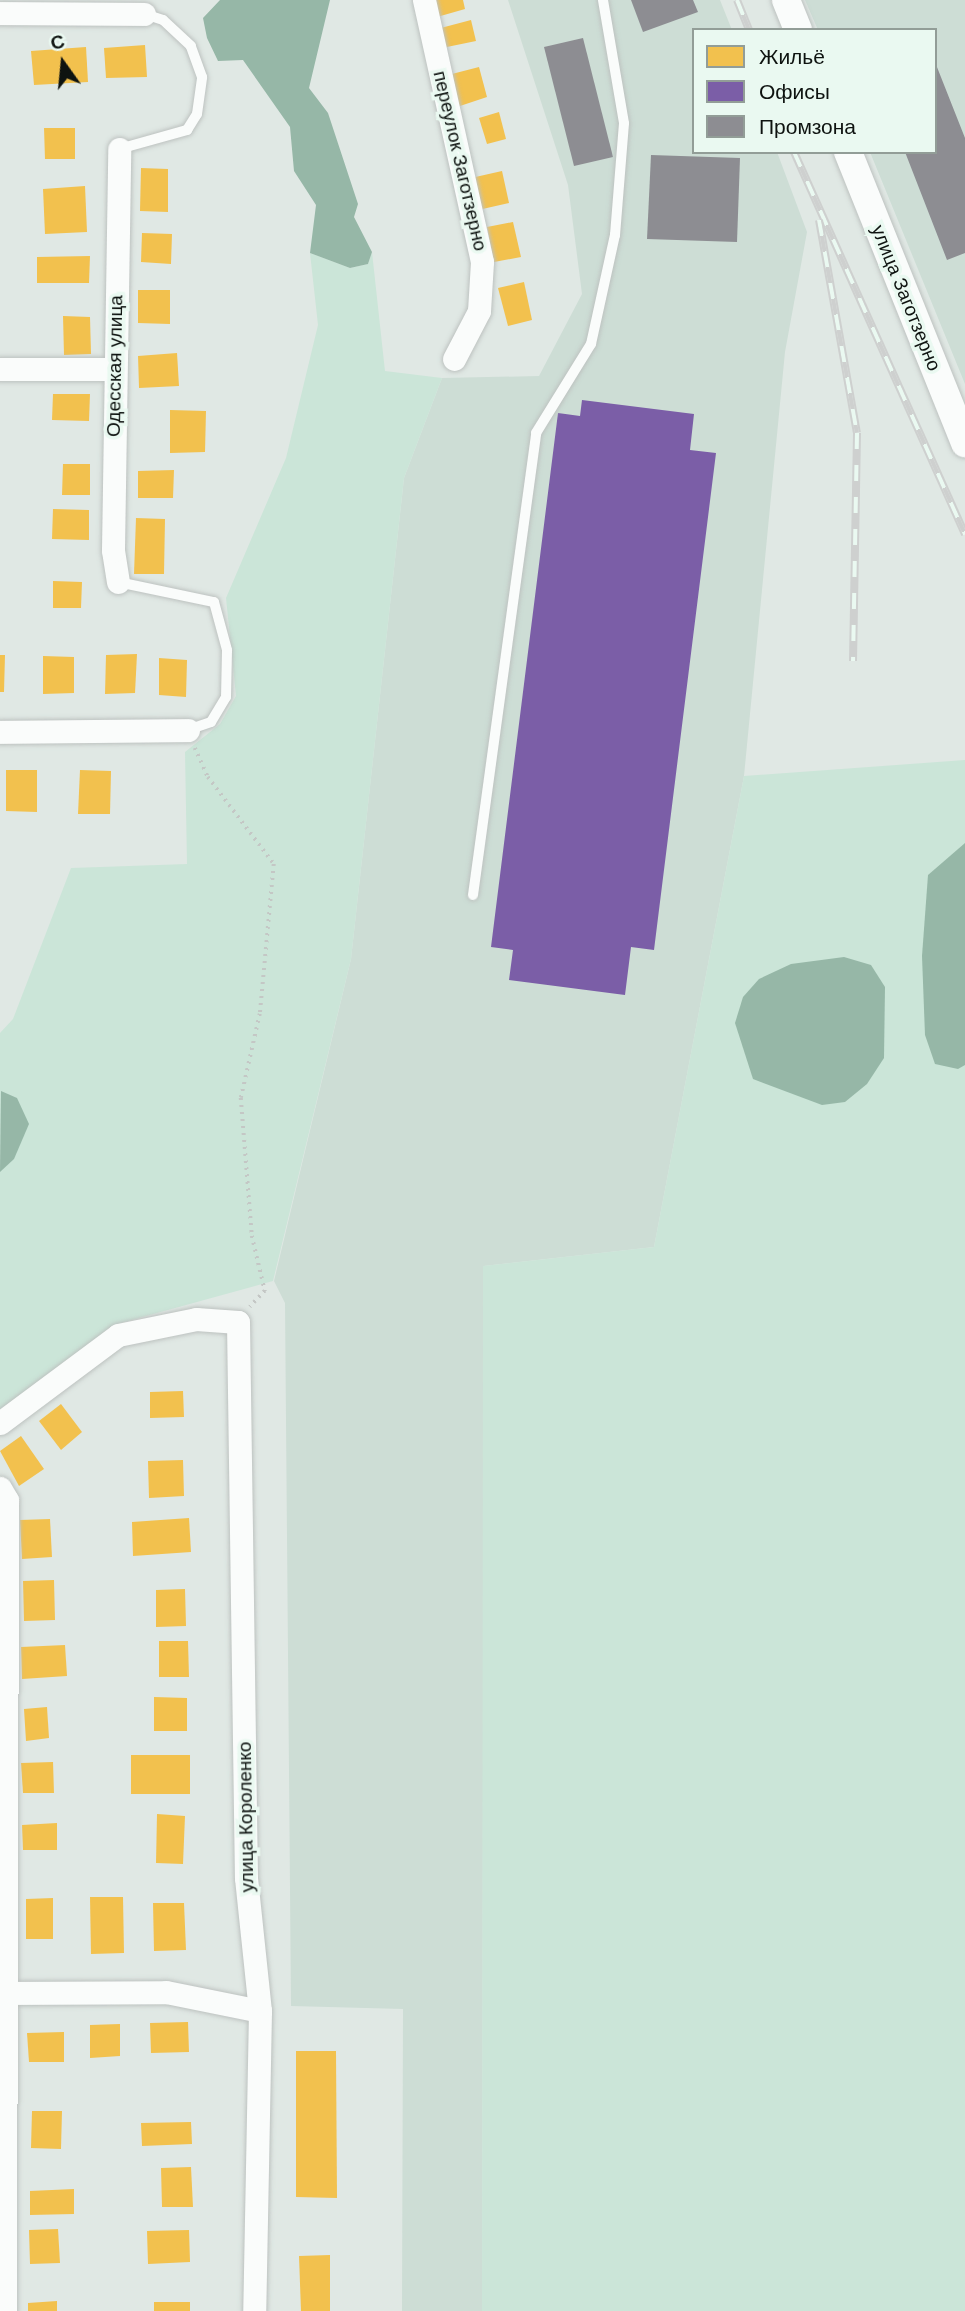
<!DOCTYPE html>
<meta charset="utf-8">
<style>
body{margin:0}
#map{position:relative;width:965px;height:2311px;overflow:hidden;background:#e0e8e4;font-family:"DM Sans",sans-serif}
div>[style]{position:absolute}
[style*='--x']{left:calc(var(--x)*1px);top:calc(var(--y)*1px);width:calc(var(--w)*1px);rotate:calc(var(--a)*1deg)}
.built>*{inset:0;background:#cdddd5}
.green>*{inset:0;background:#cbe5d8}
.water>*{inset:0;background:#96b7a7}
.homes>*{inset:0;background:#f2c14e}
.offices>*{inset:0;background:#7b5ea7}
.industry>*{inset:0;background:#8d8d92}
.path>*{height:3.5px;margin-top:-1.75px;transform-origin:0;background:repeating-linear-gradient(90deg,#c4c7c5 0 2px,transparent 0 7px)}
.roads{filter:drop-shadow(0 0 2px #bdc2c0) drop-shadow(0 0 2px #bdc2c0)}
.service>*{height:10px;margin:-5px;padding:0 5px;transform-origin:5px;border-radius:5px;background:#fafcfb}
.minor>*{height:23px;margin:-11.5px;padding:0 11.5px;transform-origin:11.5px;border-radius:11.5px;background:#fafcfb}
.tertiary>*{height:28px;margin:-14px;padding:0 14px;transform-origin:14px;border-radius:14px;background:#fafcfb}
.rail>*{height:8px;margin-top:-4px;transform-origin:0;background:repeating-linear-gradient(90deg,#eaf9f1 0 16px,#ced0cf 0 32px);box-sizing:border-box;border-block:2px solid #ced0cf}
span{translate:-50% -50%;white-space:nowrap;text-align:center;line-height:1.15;-webkit-text-stroke:7px #eaf9f1;paint-order:stroke}
.street-label{font-size:19px;color:#0e1310}
.legend{position:absolute;left:692px;top:28px;width:245px;height:126px;box-sizing:border-box;background:#eaf9f1;border:2px solid #929d97;margin:0;padding:9px 12px;list-style:none;font-size:21px;color:#0e1310}
.legend li{display:flex;align-items:center;gap:14px;height:35px}
.legend b{width:35px;border:2px solid #929d97}
.north{position:absolute;left:28px;top:28px;width:70px;height:70px;-webkit-text-stroke:5px #eaf9f1;paint-order:stroke;rotate:345deg;font-size:19px;font-weight:700;line-height:28px;text-align:center;color:#0e1310}
.north::after{content:'';display:block;margin:auto;width:24px;height:32px;background:#0e1310;clip-path:polygon(50% 0,100% 100%,50% 72%,0 100%)}
</style>
<div id="map">
<div class="built">
<div style="clip-path:polygon(508px 0,720px 0,732px 30px,694px 30px,694px 152px,777px 152px,807px 232px,785px 352px,744px 776px,654px 1247px,484px 1266px,482px 2311px,402px 2311px,403px 2009px,291px 2006px,285px 1303px,274px 1281px,351px 959px,404px 478px,442px 378px,539px 376px,582px 294px,568px 185px)"></div>
<div style="clip-path:polygon(805px 0,965px 0,965px 384px,870px 152px,935px 152px,935px 30px,818px 30px)"></div>
</div>
<div class="green">
<div style="clip-path:polygon(372px 252px,385px 371px,442px 378px,404px 478px,351px 959px,273px 1281px,117px 1324px,0 1410px,0 1033px,13px 1019px,71px 868px,187px 864px,185px 752px,220px 724px,236px 696px,226px 598px,286px 458px,318px 325px,310px 253px,350px 268px,368px 264px)"></div>
<div style="clip-path:polygon(965px 760px,965px 2311px,482px 2311px,483px 1266px,654px 1247px,744px 776px)"></div>
</div>
<div class="water">
<div style="clip-path:polygon(220px 0,330px 0,309px 88px,328px 113px,358px 204px,354px 217px,372px 252px,368px 264px,350px 268px,310px 253px,316px 205px,294px 171px,290px 127px,243px 60px,218px 61px,207px 38px,203px 18px)"></div>
<div style="clip-path:polygon(965px 843px,965px 1065px,958px 1069px,935px 1064px,925px 1035px,922px 956px,928px 875px)"></div>
<div style="clip-path:polygon(844px 957px,871px 965px,885px 987px,884px 1058px,867px 1084px,845px 1102px,822px 1105px,753px 1079px,735px 1023px,743px 997px,759px 979px,791px 964px)"></div>
<div style="clip-path:polygon(1px 1091px,17px 1098px,29px 1124px,14px 1159px,0 1172px)"></div>
</div>
<div class="homes">
<div style="clip-path:polygon(433px 0,463px 0,465px 9px,437px 17px)"></div>
<div style="clip-path:polygon(471px 20px,476px 41px,442px 48px,437px 29px)"></div>
<div style="clip-path:polygon(145px 45px,147px 77px,106px 78px,104px 48px)"></div>
<div style="clip-path:polygon(86px 47px,88px 82px,34px 85px,31px 51px)"></div>
<div style="clip-path:polygon(479px 67px,487px 97px,457px 107px,448px 75px)"></div>
<div style="clip-path:polygon(499px 112px,506px 139px,487px 144px,479px 118px)"></div>
<div style="clip-path:polygon(44px 128px,75px 128px,75px 159px,45px 159px)"></div>
<div style="clip-path:polygon(141px 168px,168px 169px,168px 212px,140px 211px)"></div>
<div style="clip-path:polygon(502px 171px,509px 203px,478px 210px,471px 178px)"></div>
<div style="clip-path:polygon(85px 186px,87px 232px,45px 234px,43px 189px)"></div>
<div style="clip-path:polygon(513px 222px,521px 257px,494px 262px,487px 227px)"></div>
<div style="clip-path:polygon(142px 233px,172px 234px,171px 264px,141px 262px)"></div>
<div style="clip-path:polygon(90px 256px,89px 283px,37px 283px,37px 257px)"></div>
<div style="clip-path:polygon(524px 282px,532px 320px,508px 326px,498px 288px)"></div>
<div style="clip-path:polygon(138px 290px,170px 290px,170px 324px,138px 323px)"></div>
<div style="clip-path:polygon(63px 316px,90px 317px,91px 354px,64px 355px)"></div>
<div style="clip-path:polygon(177px 353px,179px 386px,139px 388px,138px 356px)"></div>
<div style="clip-path:polygon(53px 394px,90px 394px,89px 421px,52px 420px)"></div>
<div style="clip-path:polygon(170px 410px,206px 411px,205px 452px,170px 453px)"></div>
<div style="clip-path:polygon(63px 464px,90px 464px,90px 495px,62px 495px)"></div>
<div style="clip-path:polygon(174px 470px,173px 498px,138px 498px,138px 471px)"></div>
<div style="clip-path:polygon(53px 509px,89px 510px,89px 540px,52px 539px)"></div>
<div style="clip-path:polygon(136px 518px,165px 519px,164px 574px,134px 574px)"></div>
<div style="clip-path:polygon(53px 581px,82px 582px,81px 608px,53px 608px)"></div>
<div style="clip-path:polygon(137px 654px,135px 693px,105px 694px,106px 655px)"></div>
<div style="clip-path:polygon(0 655px,5px 655px,4px 692px,0 692px)"></div>
<div style="clip-path:polygon(43px 656px,74px 657px,74px 693px,43px 694px)"></div>
<div style="clip-path:polygon(159px 658px,187px 660px,186px 697px,159px 695px)"></div>
<div style="clip-path:polygon(6px 770px,37px 770px,37px 812px,6px 811px)"></div>
<div style="clip-path:polygon(80px 770px,111px 771px,110px 814px,78px 814px)"></div>
<div style="clip-path:polygon(183px 1391px,184px 1417px,150px 1418px,150px 1392px)"></div>
<div style="clip-path:polygon(61px 1404px,82px 1432px,61px 1450px,39px 1421px)"></div>
<div style="clip-path:polygon(21px 1436px,44px 1469px,19px 1486px,0 1451px)"></div>
<div style="clip-path:polygon(183px 1460px,184px 1496px,149px 1498px,148px 1461px)"></div>
<div style="clip-path:polygon(189px 1518px,191px 1552px,133px 1556px,132px 1522px)"></div>
<div style="clip-path:polygon(50px 1519px,52px 1557px,22px 1559px,20px 1520px)"></div>
<div style="clip-path:polygon(54px 1580px,55px 1620px,24px 1621px,23px 1581px)"></div>
<div style="clip-path:polygon(185px 1589px,186px 1626px,156px 1627px,156px 1590px)"></div>
<div style="clip-path:polygon(159px 1641px,188px 1641px,189px 1677px,159px 1677px)"></div>
<div style="clip-path:polygon(65px 1645px,67px 1676px,22px 1679px,21px 1647px)"></div>
<div style="clip-path:polygon(154px 1697px,187px 1698px,187px 1731px,154px 1731px)"></div>
<div style="clip-path:polygon(47px 1707px,49px 1738px,26px 1741px,24px 1709px)"></div>
<div style="clip-path:polygon(131px 1755px,190px 1755px,190px 1794px,131px 1794px)"></div>
<div style="clip-path:polygon(53px 1762px,54px 1793px,23px 1793px,21px 1763px)"></div>
<div style="clip-path:polygon(157px 1814px,185px 1816px,183px 1864px,156px 1863px)"></div>
<div style="clip-path:polygon(57px 1823px,57px 1850px,23px 1850px,22px 1825px)"></div>
<div style="clip-path:polygon(90px 1897px,123px 1897px,124px 1953px,91px 1954px)"></div>
<div style="clip-path:polygon(53px 1898px,53px 1939px,26px 1939px,26px 1899px)"></div>
<div style="clip-path:polygon(153px 1903px,184px 1903px,186px 1950px,154px 1951px)"></div>
<div style="clip-path:polygon(188px 2022px,189px 2052px,151px 2053px,150px 2023px)"></div>
<div style="clip-path:polygon(120px 2024px,120px 2056px,90px 2058px,90px 2025px)"></div>
<div style="clip-path:polygon(64px 2032px,64px 2062px,29px 2062px,27px 2033px)"></div>
<div style="clip-path:polygon(296px 2051px,336px 2051px,337px 2198px,296px 2197px)"></div>
<div style="clip-path:polygon(32px 2111px,62px 2111px,61px 2149px,31px 2148px)"></div>
<div style="clip-path:polygon(191px 2122px,192px 2144px,142px 2146px,141px 2123px)"></div>
<div style="clip-path:polygon(191px 2167px,193px 2207px,162px 2207px,161px 2168px)"></div>
<div style="clip-path:polygon(74px 2189px,74px 2214px,30px 2215px,30px 2191px)"></div>
<div style="clip-path:polygon(58px 2229px,60px 2263px,30px 2264px,29px 2230px)"></div>
<div style="clip-path:polygon(189px 2230px,190px 2262px,148px 2264px,147px 2231px)"></div>
<div style="clip-path:polygon(330px 2255px,330px 2311px,301px 2311px,299px 2256px)"></div>
<div style="clip-path:polygon(57px 2301px,57px 2311px,28px 2311px,28px 2303px)"></div>
<div style="clip-path:polygon(154px 2302px,190px 2302px,190px 2311px,154px 2311px)"></div>
</div>
<div class="offices">
<div style="clip-path:polygon(582px 400px,694px 414px,690px 450px,716px 453px,654px 950px,631px 947px,625px 995px,509px 980px,513px 950px,491px 947px,558px 413px,580px 416px)"></div>
</div>
<div class="industry">
<div style="clip-path:polygon(631px 0,693px 0,698px 12px,643px 32px)"></div>
<div style="clip-path:polygon(583px 38px,613px 157px,574px 166px,544px 47px)"></div>
<div style="clip-path:polygon(935px 62px,965px 138px,965px 253px,947px 260px,905px 152px,935px 152px)"></div>
<div style="clip-path:polygon(651px 155px,740px 158px,737px 242px,647px 239px)"></div>
</div>
<div class="path">
<div style="--x:195;--y:748;--w:32;--a:66"></div>
<div style="--x:208;--y:777;--w:109;--a:52.8"></div>
<div style="--x:274;--y:864;--w:151;--a:95.3"></div>
<div style="--x:260;--y:1014;--w:86;--a:102.7"></div>
<div style="--x:241;--y:1098;--w:138;--a:85.4"></div>
<div style="--x:252;--y:1236;--w:57;--a:76.7"></div>
<div style="--x:265;--y:1291;--w:22;--a:133"></div>
</div>
<div class="roads">
<div class="service">
<div style="--x:119;--y:149;--w:71;--a:-15.6"></div>
<div style="--x:187;--y:130;--w:19;--a:-58"></div>
<div style="--x:197;--y:114;--w:37;--a:-82"></div>
<div style="--x:202;--y:77;--w:33;--a:-110"></div>
<div style="--x:191;--y:46;--w:38;--a:-137"></div>
<div style="--x:163;--y:20;--w:20;--a:-162"></div>
<div style="--x:118;--y:582;--w:98;--a:11.8"></div>
<div style="--x:214;--y:602;--w:50;--a:74.8"></div>
<div style="--x:227;--y:650;--w:47;--a:91.2"></div>
<div style="--x:226;--y:697;--w:29;--a:121"></div>
<div style="--x:211;--y:722;--w:24;--a:161"></div>
<div style="--x:473;--y:895;--w:466;--a:-82.2"></div>
<div style="--x:536;--y:433;--w:105;--a:-58.3"></div>
<div style="--x:591;--y:344;--w:112;--a:-77.6"></div>
<div style="--x:615;--y:235;--w:112;--a:-85.4"></div>
<div style="--x:624;--y:123;--w:125;--a:-99.7"></div>
</div>
<div class="minor">
<div style="--x:424;--y:0;--w:268;--a:77.5"></div>
<div style="--x:482;--y:262;--w:49;--a:93.5"></div>
<div style="--x:479;--y:311;--w:54;--a:117.5"></div>
<div style="--x:0;--y:13;--w:144;--a:0.4"></div>
<div style="--x:0;--y:369;--w:114;--a:0"></div>
<div style="--x:118;--y:582;--w:32;--a:-99"></div>
<div style="--x:113;--y:550;--w:401;--a:-89.1"></div>
<div style="--x:0;--y:732;--w:188;--a:-0.6"></div>
<div style="--x:0;--y:1423;--w:147;--a:-36.7"></div>
<div style="--x:118;--y:1335;--w:80;--a:-11.6"></div>
<div style="--x:196;--y:1319;--w:42;--a:4.1"></div>
<div style="--x:238;--y:1322;--w:556;--a:89.18"></div>
<div style="--x:246;--y:1878;--w:134;--a:84"></div>
<div style="--x:260;--y:2011;--w:300;--a:91.1"></div>
<div style="--x:0;--y:1488;--w:14;--a:60"></div>
<div style="--x:7;--y:1500;--w:811;--a:90.14"></div>
<div style="--x:0;--y:1993;--w:166;--a:-0.3"></div>
<div style="--x:166;--y:1992;--w:96;--a:11.4"></div>
</div>
<div class="tertiary">
<div style="--x:786;--y:0;--w:32;--a:68"></div>
<div style="--x:848;--y:152;--w:314;--a:68.1"></div>
</div>
</div>
<div class="rail">
<div style="--x:737;--y:0;--w:32;--a:68"></div>
<div style="--x:794;--y:152;--w:419;--a:65.9"></div>
<div style="--x:819;--y:220;--w:216;--a:79.9"></div>
<div style="--x:857;--y:433;--w:228;--a:91"></div>
</div>
<div class="street-label">
<span style="left:460px;top:161px;rotate:77deg">переулок Заготзерно</span>
<span style="left:906px;top:298px;rotate:68deg">улица Заготзерно</span>
<span style="left:115px;top:366px;rotate:-89deg">Одесская улица</span>
<span style="left:246px;top:1817px;rotate:-91deg">улица Короленко</span>
</div>
<ul class="legend">
<li><b style="height:19px;background:#f2c14e"></b>Жильё</li>
<li><b style="height:19px;background:#7b5ea7"></b>Офисы</li>
<li><b style="height:19px;background:#8d8d92"></b>Промзона</li>
</ul>
<div class="north">С</div>
</div>
